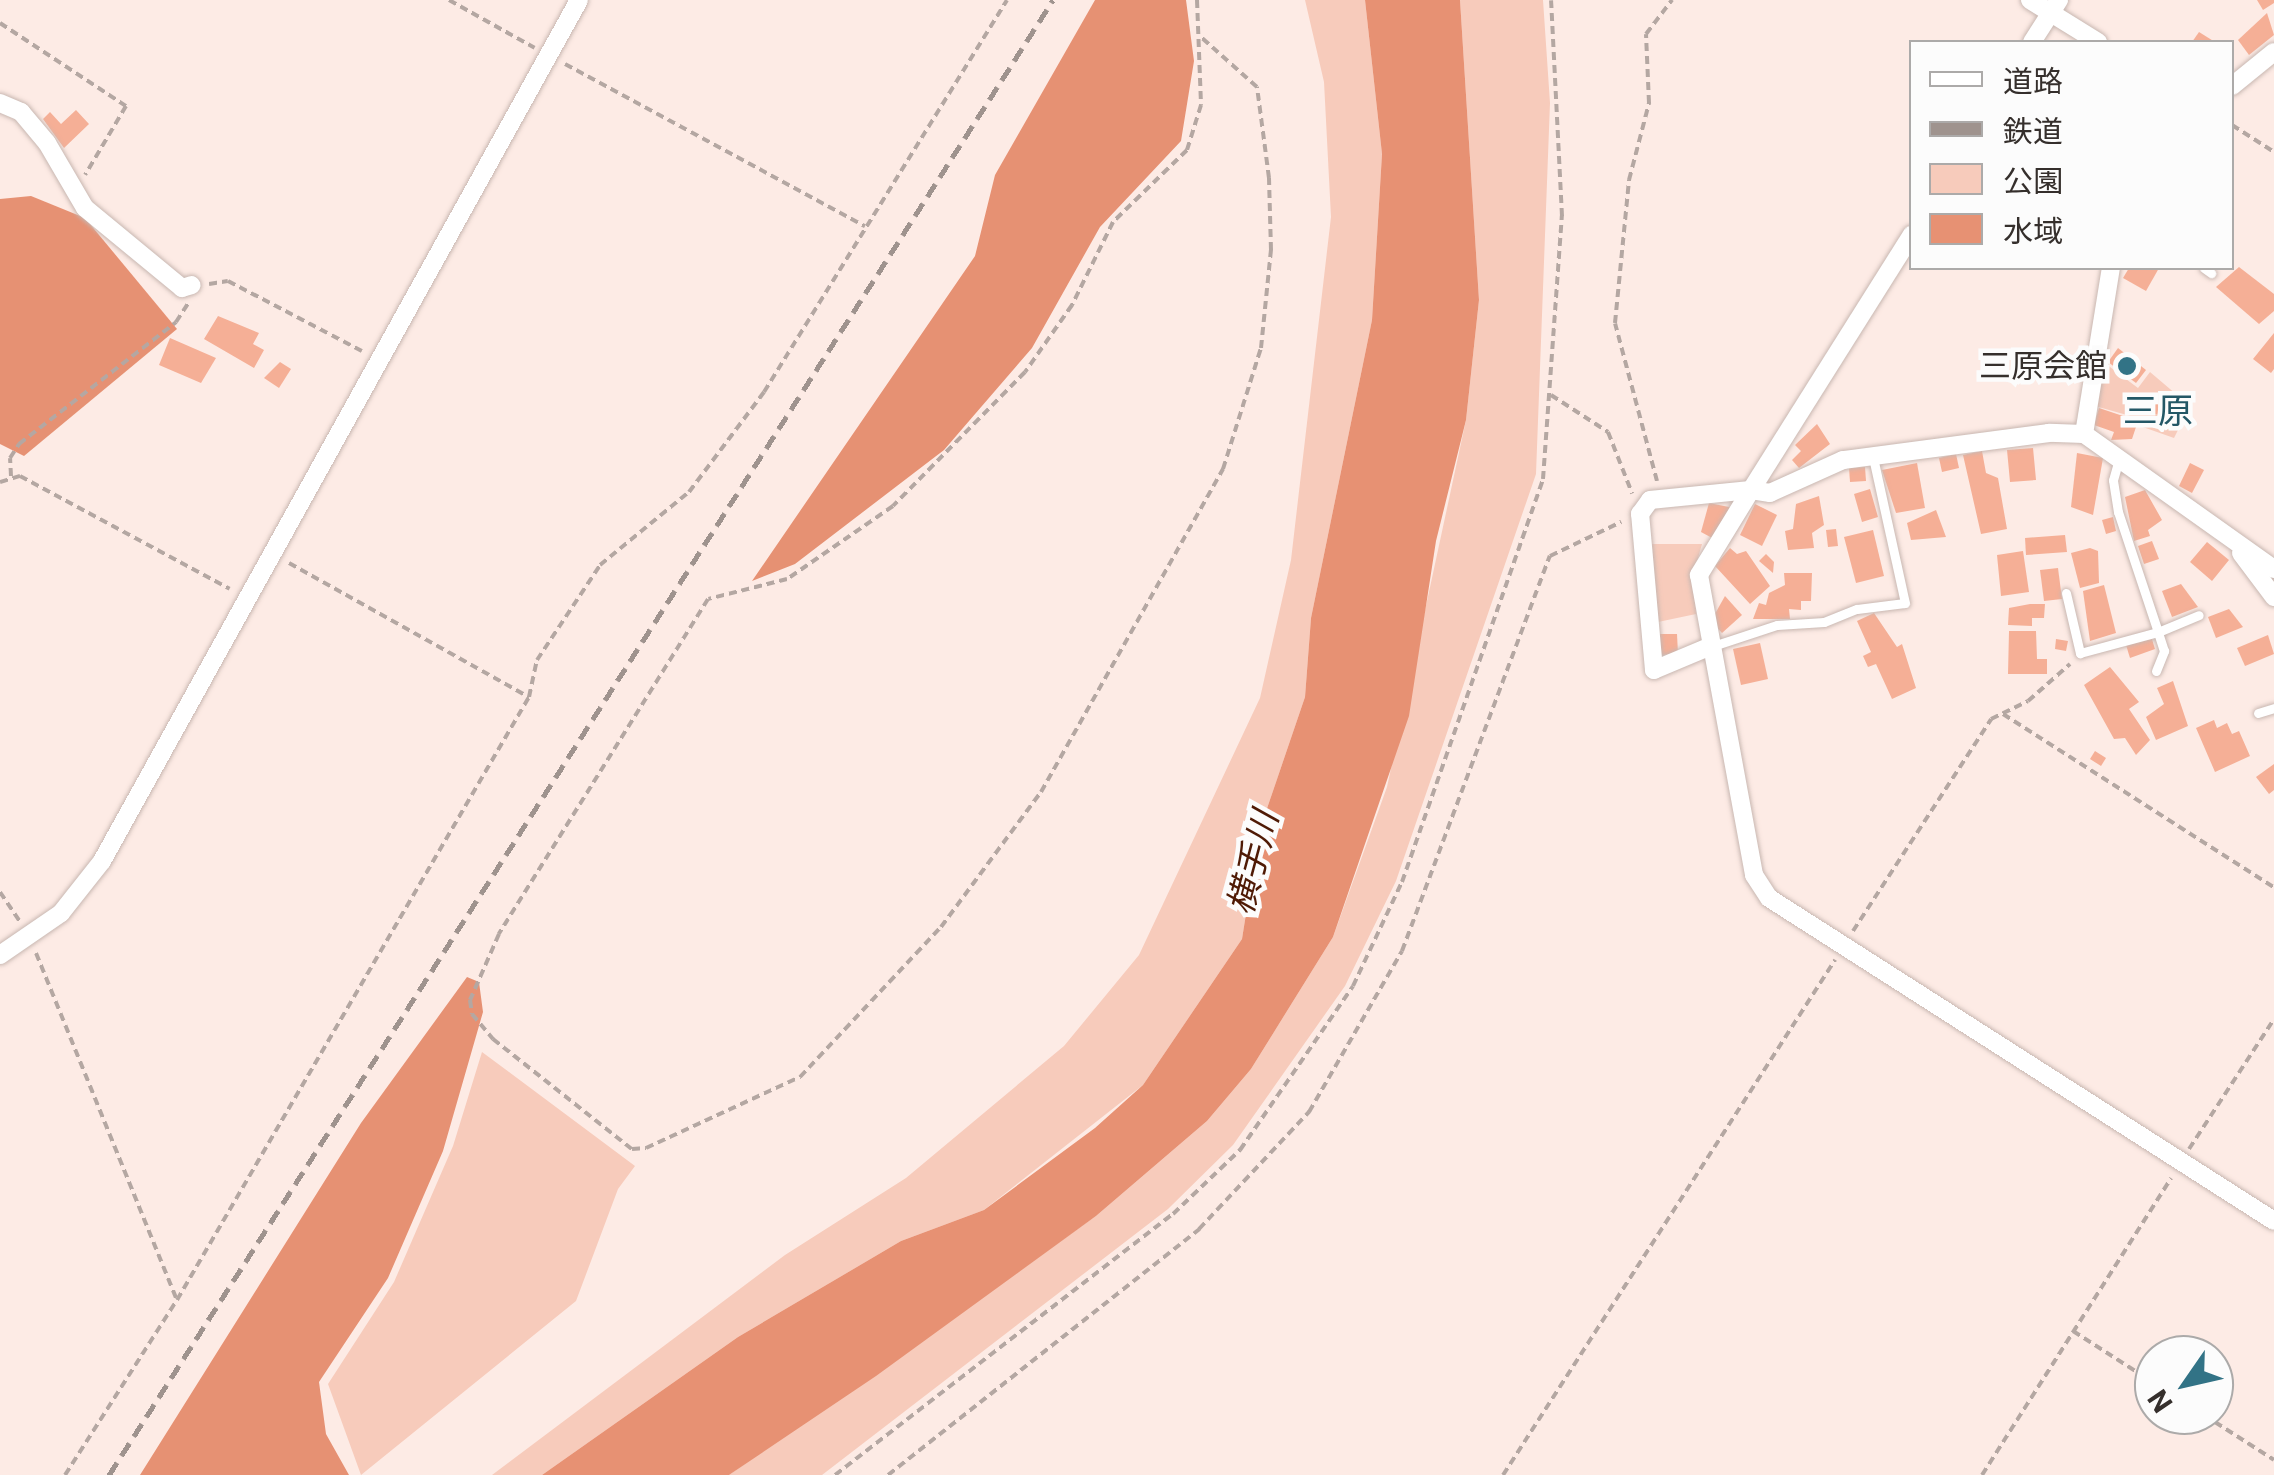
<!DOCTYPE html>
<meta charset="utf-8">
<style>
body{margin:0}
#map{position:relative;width:2274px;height:1475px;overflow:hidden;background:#fdebe5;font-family:Roboto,"Noto Sans JP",sans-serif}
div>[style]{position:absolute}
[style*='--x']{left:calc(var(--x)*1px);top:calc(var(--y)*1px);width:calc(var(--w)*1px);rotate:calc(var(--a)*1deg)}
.green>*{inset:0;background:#f7cbbb}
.forest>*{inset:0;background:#e69173}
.water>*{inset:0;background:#e79173}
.building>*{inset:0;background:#f5af96}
.path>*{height:4px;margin-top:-2px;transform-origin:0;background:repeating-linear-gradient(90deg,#b4a7a2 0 8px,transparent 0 13px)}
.roads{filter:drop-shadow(0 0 2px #c8b7b1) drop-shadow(0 0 2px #c8b7b1)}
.lane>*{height:9px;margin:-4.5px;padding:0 4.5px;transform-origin:4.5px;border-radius:4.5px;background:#fff}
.street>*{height:18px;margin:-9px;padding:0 9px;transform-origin:9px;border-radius:9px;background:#fff}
.rail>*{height:5px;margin-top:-2.5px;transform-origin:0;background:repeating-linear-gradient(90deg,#9f938e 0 15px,transparent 0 23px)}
.dots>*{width:28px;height:28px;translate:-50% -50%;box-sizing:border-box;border:5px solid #fcfcfc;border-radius:50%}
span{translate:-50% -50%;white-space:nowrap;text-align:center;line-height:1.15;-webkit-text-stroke:9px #fcfcfc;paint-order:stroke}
.poi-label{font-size:32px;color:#352f2c}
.right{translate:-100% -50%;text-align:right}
.neighbourhood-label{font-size:35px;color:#235766}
.water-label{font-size:35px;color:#4f1a05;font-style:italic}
.legend{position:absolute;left:1909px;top:40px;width:325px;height:230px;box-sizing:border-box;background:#fcfcfc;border:2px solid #acaaa9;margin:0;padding:12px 18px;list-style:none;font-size:30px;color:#352f2c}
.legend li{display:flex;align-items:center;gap:20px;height:50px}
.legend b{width:50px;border:2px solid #acaaa9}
.north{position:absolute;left:2134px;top:1335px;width:100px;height:100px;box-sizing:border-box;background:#fcfcfc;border:2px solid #acaaa9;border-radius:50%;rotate:236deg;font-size:28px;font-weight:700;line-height:40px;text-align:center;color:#352f2c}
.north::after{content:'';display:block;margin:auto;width:35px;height:45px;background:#327386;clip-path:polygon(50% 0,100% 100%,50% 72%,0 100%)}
</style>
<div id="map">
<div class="green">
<div style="clip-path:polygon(1305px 0,1365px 0,1382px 154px,1372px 320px,1311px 618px,1305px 697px,1259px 832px,1242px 939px,1143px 1085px,984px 1210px,901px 1241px,738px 1337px,542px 1475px,492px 1475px,785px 1255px,906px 1178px,1064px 1046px,1139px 955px,1260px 698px,1291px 560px,1331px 217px,1324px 82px)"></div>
<div style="clip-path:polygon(1460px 0,1543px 0,1550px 103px,1536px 474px,1396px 881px,1345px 986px,1233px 1145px,1168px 1209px,822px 1475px,729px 1475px,1096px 1216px,1207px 1121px,1251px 1069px,1333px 937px,1387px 787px,1466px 420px,1479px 300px)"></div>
<div style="clip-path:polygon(2102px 361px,2138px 388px,2150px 372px,2190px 406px,2174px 438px,2140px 426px,2141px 419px,2095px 406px)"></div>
<div style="clip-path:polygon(1652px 544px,1702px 544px,1694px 572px,1696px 614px,1658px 622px)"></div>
<div style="clip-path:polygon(482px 1052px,635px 1166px,618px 1189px,576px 1301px,361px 1475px,328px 1384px,394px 1282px,453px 1146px)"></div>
</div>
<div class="forest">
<div style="clip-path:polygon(1095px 0,1186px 0,1194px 61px,1181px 141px,1100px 227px,1032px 348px,944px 450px,795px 564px,752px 581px,975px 256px,995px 175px)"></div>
<div style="clip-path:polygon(31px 196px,85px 218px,177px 329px,24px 456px,0 444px,0 199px)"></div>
<div style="clip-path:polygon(467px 977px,479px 982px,483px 1012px,443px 1151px,388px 1278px,319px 1382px,326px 1434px,349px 1475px,140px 1475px,361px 1123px)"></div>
</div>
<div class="water">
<div style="clip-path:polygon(1365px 0,1460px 0,1479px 300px,1466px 420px,1436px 541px,1409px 716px,1333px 937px,1251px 1069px,1207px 1121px,1096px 1216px,876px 1376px,729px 1475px,542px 1475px,738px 1337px,901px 1241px,984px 1210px,1095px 1128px,1143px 1085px,1242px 939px,1259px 832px,1305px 697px,1311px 618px,1372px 320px,1382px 154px)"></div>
</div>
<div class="building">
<div style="clip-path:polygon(2257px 0,2274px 0,2274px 3px,2263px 10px)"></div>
<div style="clip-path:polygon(2267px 13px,2274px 35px,2249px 55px,2238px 40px)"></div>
<div style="clip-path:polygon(2199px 32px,2215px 42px,2192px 42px)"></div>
<div style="clip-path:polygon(76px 110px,89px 124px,64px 148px,43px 119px,50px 112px,61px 124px)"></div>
<div style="clip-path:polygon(2239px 267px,2274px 294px,2274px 311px,2259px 324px,2216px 287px)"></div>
<div style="clip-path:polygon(2129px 268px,2159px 268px,2146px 291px,2123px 278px)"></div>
<div style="clip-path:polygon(218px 316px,259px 333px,253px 344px,264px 350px,254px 368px,204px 339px)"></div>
<div style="clip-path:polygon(2274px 333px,2274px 369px,2271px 373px,2253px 359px)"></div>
<div style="clip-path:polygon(170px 338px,216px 358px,201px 383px,159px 365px)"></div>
<div style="clip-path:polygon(2118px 348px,2146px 370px,2136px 383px,2108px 362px)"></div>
<div style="clip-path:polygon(280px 362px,291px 369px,279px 388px,264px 378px)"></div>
<div style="clip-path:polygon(2160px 396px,2179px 410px,2175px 418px,2151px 413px)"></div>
<div style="clip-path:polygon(2099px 408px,2138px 421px,2132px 439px,2111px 440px,2114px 432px,2094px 425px)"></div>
<div style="clip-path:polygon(1817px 424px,1830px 444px,1799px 468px,1792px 460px,1801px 451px,1795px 445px)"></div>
<div style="clip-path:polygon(2033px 448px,2036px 480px,2010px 482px,2007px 450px)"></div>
<div style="clip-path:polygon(1982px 451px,1986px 473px,1998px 478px,2007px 529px,1981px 534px,1963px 455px)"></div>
<div style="clip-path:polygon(2077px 453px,2103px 458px,2093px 515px,2071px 507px)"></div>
<div style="clip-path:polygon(1956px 454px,1959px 468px,1942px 472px,1939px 458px)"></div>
<div style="clip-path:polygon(1917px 463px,1925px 508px,1896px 513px,1882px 470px)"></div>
<div style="clip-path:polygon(2190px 463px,2204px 470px,2192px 493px,2179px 486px)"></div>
<div style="clip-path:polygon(1865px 467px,1866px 481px,1850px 482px,1849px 468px)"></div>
<div style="clip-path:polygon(1870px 489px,1878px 517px,1862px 522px,1854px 494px)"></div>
<div style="clip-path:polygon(2145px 490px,2162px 520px,2148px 530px,2150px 536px,2134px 541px,2125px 497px)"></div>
<div style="clip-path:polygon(1819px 496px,1824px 525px,1812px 533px,1814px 548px,1788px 550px,1785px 531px,1793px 529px,1796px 504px)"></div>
<div style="clip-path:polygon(1709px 503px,1734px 508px,1714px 539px,1701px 532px)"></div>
<div style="clip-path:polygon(1755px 504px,1777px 515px,1762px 546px,1740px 535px)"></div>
<div style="clip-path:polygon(1936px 510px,1946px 537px,1911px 540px,1907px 523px)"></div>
<div style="clip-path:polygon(2113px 517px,2116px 531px,2106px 534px,2102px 520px)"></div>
<div style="clip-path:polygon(1836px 529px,1838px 546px,1828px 547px,1826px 530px)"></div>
<div style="clip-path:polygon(1873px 530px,1884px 576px,1856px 583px,1844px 537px)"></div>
<div style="clip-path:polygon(2065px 535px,2067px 552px,2026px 555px,2025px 538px)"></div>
<div style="clip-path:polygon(2152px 541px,2159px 559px,2144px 564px,2138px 546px)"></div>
<div style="clip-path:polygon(2207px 542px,2229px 560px,2212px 581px,2190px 562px)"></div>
<div style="clip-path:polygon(1730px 548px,1737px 554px,1746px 551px,1770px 586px,1750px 604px,1715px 566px)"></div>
<div style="clip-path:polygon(2090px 548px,2098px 551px,2099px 583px,2080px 588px,2071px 553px)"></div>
<div style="clip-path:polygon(2023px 551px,2029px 592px,2001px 596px,1997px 555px)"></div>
<div style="clip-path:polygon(1766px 554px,1774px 562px,1773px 573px,1759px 561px)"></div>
<div style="clip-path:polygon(2058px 568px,2062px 599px,2044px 601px,2040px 570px)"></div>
<div style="clip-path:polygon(1784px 573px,1812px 573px,1811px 601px,1801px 601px,1801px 610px,1789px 609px,1790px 619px,1753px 619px,1759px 603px,1766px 605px,1769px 593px,1785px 585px)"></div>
<div style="clip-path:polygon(2181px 584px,2198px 607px,2172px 617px,2162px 591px)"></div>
<div style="clip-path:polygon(2104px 585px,2116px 633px,2090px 641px,2083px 591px)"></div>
<div style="clip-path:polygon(1725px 596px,1742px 615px,1722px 633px,1711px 621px)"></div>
<div style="clip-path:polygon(2030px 604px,2045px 604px,2044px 618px,2032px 618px,2032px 626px,2008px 625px,2009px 608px)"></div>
<div style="clip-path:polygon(2229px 609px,2243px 627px,2216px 638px,2208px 617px)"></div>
<div style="clip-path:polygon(1874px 613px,1897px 647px,1902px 644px,1916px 688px,1892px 699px,1876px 664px,1868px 667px,1863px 656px,1871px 652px,1857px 621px)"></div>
<div style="clip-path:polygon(2009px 631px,2036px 631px,2037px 659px,2047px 659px,2047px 674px,2008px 674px)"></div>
<div style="clip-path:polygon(1659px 634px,1677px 634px,1678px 654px,1660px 655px)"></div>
<div style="clip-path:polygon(2268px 635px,2274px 654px,2245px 666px,2237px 648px)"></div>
<div style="clip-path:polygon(2151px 636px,2155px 649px,2130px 658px,2126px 645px)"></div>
<div style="clip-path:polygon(2056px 639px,2068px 641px,2066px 651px,2055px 649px)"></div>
<div style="clip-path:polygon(1760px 643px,1768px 679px,1741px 685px,1733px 649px)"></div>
<div style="clip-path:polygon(2110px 667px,2139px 702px,2129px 709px,2150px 740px,2136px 755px,2125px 738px,2114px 739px,2084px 685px)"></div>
<div style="clip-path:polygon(2173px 681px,2188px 726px,2156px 740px,2146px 717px,2164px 704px,2157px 688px)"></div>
<div style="clip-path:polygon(2214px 720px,2217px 728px,2227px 723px,2232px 734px,2239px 731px,2250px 756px,2215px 772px,2196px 728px)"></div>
<div style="clip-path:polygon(2095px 751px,2106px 758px,2101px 766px,2090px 759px)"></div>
<div style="clip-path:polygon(2274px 764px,2274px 790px,2269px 794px,2256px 777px)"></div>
</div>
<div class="path">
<div style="--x:449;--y:0;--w:98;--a:29.2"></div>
<div style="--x:1197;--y:0;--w:105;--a:87.8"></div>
<div style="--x:1201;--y:105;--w:47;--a:107.3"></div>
<div style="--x:1187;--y:150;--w:103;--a:135.8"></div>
<div style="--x:1113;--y:222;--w:93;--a:116.3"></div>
<div style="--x:1072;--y:305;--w:82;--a:125"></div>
<div style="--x:1025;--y:372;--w:188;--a:134.6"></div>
<div style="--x:893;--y:506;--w:129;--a:145.4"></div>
<div style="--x:787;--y:579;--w:81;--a:165.8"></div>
<div style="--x:708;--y:599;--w:395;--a:122"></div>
<div style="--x:499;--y:934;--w:72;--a:113.7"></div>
<div style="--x:470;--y:1000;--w:14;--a:82"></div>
<div style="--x:472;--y:1014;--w:33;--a:50"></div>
<div style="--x:493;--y:1039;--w:177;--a:38.4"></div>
<div style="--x:632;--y:1149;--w:14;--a:-4"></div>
<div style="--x:646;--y:1148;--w:170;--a:-24.8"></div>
<div style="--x:800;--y:1077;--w:206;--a:-46.8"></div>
<div style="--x:941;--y:927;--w:168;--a:-53.5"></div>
<div style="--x:1041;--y:792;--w:371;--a:-60.6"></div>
<div style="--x:1223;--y:469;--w:127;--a:-72.6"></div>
<div style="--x:1261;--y:348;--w:99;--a:-84.2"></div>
<div style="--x:1271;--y:250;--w:72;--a:-91.6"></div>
<div style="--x:1269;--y:178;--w:92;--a:-97.5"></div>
<div style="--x:1257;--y:87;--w:74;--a:-138.3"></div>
<div style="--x:0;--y:23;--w:151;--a:33.4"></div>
<div style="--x:126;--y:106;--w:80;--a:120.7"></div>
<div style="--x:565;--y:64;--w:341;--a:28.4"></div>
<div style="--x:2232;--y:125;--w:50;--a:32.7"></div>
<div style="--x:209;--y:284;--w:19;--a:-9"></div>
<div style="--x:228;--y:281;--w:151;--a:27.6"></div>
<div style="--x:1551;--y:395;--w:68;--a:33"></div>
<div style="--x:1608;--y:432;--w:66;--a:68.5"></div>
<div style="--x:11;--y:476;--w:18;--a:-93"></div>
<div style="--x:10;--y:458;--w:17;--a:-57"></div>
<div style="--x:19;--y:444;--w:199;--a:-37.8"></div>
<div style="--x:176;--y:322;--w:24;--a:-57"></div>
<div style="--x:1657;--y:481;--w:163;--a:-104.9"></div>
<div style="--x:1615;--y:323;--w:144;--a:-84.4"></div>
<div style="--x:1629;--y:180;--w:80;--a:-75.4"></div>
<div style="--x:1649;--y:103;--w:69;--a:-92.5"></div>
<div style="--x:1646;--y:34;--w:43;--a:-52.6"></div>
<div style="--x:0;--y:482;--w:21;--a:-17"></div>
<div style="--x:20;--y:476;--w:238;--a:28.3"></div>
<div style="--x:289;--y:563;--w:275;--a:29.2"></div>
<div style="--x:2003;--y:714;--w:322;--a:32.6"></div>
<div style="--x:0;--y:892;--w:36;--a:56"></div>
<div style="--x:1853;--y:931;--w:253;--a:-56.9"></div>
<div style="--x:1991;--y:719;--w:41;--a:-25.9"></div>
<div style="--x:2028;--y:701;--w:56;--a:-41.4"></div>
<div style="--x:36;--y:953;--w:375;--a:67.9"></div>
<div style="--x:2189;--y:1149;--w:155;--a:-56.8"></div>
<div style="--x:2073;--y:1331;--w:96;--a:32.7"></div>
<div style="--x:2204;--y:1415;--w:83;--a:32.7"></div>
<div style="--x:65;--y:1475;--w:208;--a:-57.4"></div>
<div style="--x:177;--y:1300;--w:698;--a:-59.73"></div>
<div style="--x:529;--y:697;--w:38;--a:-78"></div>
<div style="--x:537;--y:660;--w:114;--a:-56.4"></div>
<div style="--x:600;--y:565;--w:115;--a:-39.4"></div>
<div style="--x:689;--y:492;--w:125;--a:-53.1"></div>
<div style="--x:764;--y:392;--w:461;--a:-58.2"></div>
<div style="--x:835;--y:1475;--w:427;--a:-37.7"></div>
<div style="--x:1173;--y:1214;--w:93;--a:-43.7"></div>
<div style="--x:1240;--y:1150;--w:199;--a:-55.4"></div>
<div style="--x:1353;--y:986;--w:115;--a:-64.8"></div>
<div style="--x:1402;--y:882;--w:427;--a:-70.7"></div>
<div style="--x:1543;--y:479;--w:264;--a:-85.9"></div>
<div style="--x:1562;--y:216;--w:216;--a:-92.9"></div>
<div style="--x:888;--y:1475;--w:397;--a:-38.3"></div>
<div style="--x:1199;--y:1229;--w:161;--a:-46.8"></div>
<div style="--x:1309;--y:1112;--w:186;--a:-60"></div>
<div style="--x:1402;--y:951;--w:422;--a:-69.5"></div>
<div style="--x:1550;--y:556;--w:79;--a:-25.6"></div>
<div style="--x:1503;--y:1475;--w:613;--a:-57.19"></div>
<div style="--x:1982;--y:1475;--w:352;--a:-57.5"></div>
</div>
<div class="roads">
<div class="lane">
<div style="--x:2204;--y:268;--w:9;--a:36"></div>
<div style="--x:2066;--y:593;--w:62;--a:76.9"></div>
<div style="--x:2080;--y:653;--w:81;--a:-15.1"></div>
<div style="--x:2158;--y:632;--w:126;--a:-108.4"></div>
<div style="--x:2118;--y:512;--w:32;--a:-99"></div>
<div style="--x:2113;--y:480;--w:22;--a:-74"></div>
<div style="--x:1713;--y:646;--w:67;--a:-18.2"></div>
<div style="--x:1777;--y:625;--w:47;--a:-3.7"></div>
<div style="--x:1824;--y:622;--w:35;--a:-22"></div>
<div style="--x:1857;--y:609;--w:48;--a:-7.1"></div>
<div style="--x:1905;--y:603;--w:149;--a:-102.4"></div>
<div style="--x:2156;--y:671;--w:22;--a:-68"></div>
<div style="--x:2164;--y:651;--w:20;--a:-108"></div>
<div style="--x:2158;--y:632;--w:44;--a:-22.5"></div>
<div style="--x:2258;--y:713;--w:17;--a:-17"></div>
</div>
<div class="street">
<div style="--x:2030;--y:0;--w:80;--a:31.7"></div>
<div style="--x:2032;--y:42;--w:50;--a:-57.3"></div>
<div style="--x:2232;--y:86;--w:54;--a:-39"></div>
<div style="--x:0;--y:103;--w:23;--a:23"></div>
<div style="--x:21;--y:112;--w:40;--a:50"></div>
<div style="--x:47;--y:143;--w:75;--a:59.7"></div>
<div style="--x:85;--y:208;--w:126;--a:39.5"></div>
<div style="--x:182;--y:288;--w:10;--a:-17"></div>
<div style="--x:2084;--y:434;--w:168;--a:-80.8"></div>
<div style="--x:2241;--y:553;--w:55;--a:53.1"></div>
<div style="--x:2274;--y:569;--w:233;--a:-144.6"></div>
<div style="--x:2084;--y:434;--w:35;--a:-178"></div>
<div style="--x:2049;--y:433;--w:208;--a:172.5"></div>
<div style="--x:1843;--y:460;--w:80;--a:155.7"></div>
<div style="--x:1770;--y:493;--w:19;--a:-171"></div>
<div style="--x:1751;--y:490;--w:100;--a:121.5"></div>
<div style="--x:1699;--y:575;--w:305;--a:79.6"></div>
<div style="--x:1754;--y:875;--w:27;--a:57"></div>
<div style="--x:1769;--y:898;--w:599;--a:32.6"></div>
<div style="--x:1711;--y:646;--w:62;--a:157.2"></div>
<div style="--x:1654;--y:670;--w:157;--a:-95.1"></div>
<div style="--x:1640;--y:514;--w:17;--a:-54"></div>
<div style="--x:1650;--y:500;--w:101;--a:-5.7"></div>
<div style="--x:1751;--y:490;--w:302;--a:-57.8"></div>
<div style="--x:0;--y:955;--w:74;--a:-34.5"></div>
<div style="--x:61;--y:913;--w:66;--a:-51.7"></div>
<div style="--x:102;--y:861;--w:984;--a:-61.01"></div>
</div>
</div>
<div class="rail">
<div style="--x:109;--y:1475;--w:1751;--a:-57.38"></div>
</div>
<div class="dots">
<div style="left:2127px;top:366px;background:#327386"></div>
</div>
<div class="poi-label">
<span class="right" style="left:2107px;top:366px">三原会館</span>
</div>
<div class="neighbourhood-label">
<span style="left:2158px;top:412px">三原</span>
</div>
<div class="water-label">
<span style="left:1254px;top:863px;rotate:-75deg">横手川</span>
</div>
<ul class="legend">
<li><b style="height:12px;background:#fff"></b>道路</li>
<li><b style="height:12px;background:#9f938e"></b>鉄道</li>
<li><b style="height:28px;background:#f7cbbb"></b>公園</li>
<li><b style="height:28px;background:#e79173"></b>水域</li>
</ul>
<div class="north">N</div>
</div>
